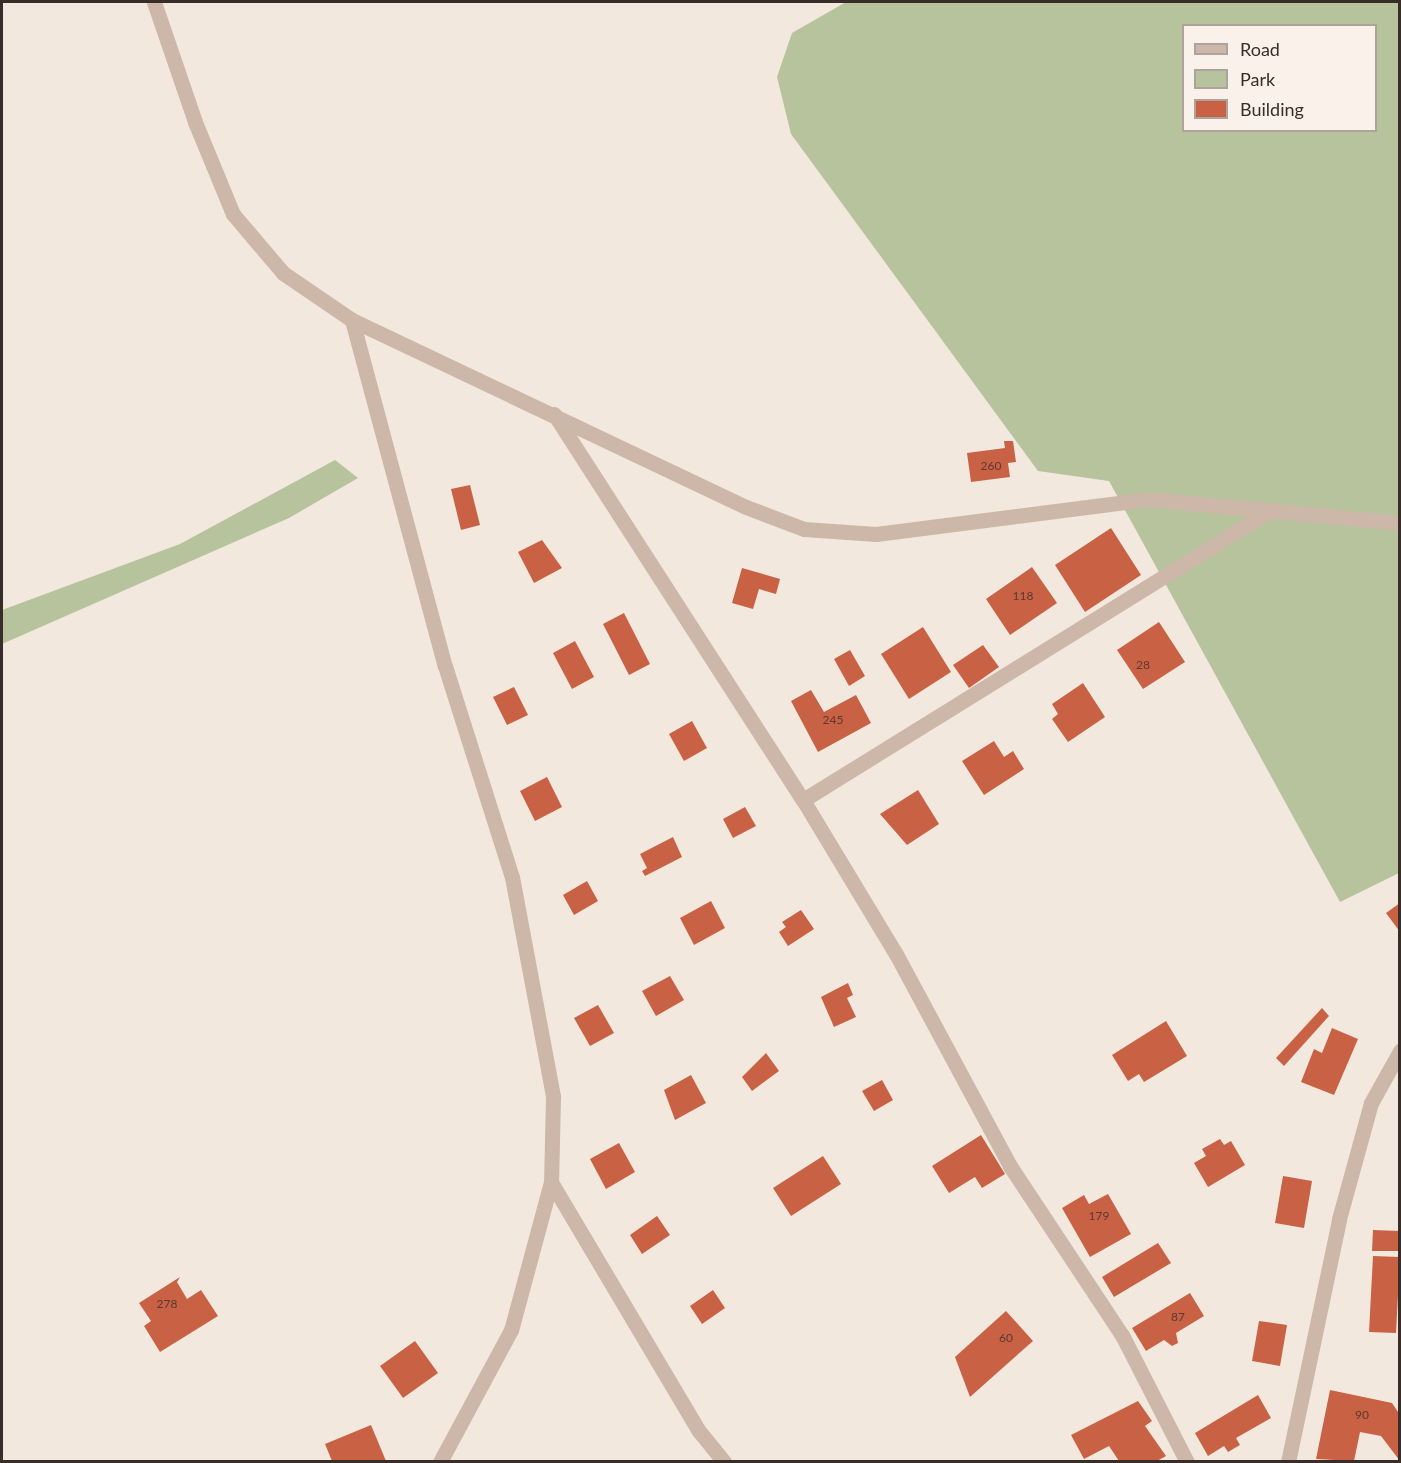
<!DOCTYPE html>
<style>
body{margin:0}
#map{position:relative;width:1401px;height:1463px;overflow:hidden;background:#f3e8dd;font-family:Lato,sans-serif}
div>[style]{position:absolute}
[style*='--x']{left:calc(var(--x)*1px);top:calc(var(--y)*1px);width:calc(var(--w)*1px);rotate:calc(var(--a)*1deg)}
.green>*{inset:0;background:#b7c39c}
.building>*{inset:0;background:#c96145}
.minor>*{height:15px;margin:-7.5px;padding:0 7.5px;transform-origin:7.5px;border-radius:7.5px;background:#ccb7a8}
.tertiary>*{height:15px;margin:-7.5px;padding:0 7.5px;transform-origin:7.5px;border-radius:7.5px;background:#ccb7a8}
span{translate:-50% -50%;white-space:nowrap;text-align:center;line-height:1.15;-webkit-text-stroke:4.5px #faf2ea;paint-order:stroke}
.number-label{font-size:12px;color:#5c3a30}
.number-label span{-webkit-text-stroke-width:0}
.frame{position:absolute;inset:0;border:3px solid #382d29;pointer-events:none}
.legend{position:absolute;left:1182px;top:24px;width:195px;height:108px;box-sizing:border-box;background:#faf2ea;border:2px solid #aca39d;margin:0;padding:8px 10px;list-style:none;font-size:18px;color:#382d29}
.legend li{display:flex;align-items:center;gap:12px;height:30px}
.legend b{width:30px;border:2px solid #aca39d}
</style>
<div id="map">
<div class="green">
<div style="clip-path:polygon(evenodd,846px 2px,1399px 2px,1399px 873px,1340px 902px,1109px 481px,1038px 471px,791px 134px,777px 77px,792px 33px,846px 2px,1184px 26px,1376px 26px,1376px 130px,1184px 130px,1184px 26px)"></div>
<div style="clip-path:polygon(335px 460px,358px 478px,289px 518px,2px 644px,2px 610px,180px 544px)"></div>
</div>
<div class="building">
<div style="clip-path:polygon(1004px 441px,1013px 441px,1016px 462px,1008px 463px,1010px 477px,971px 482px,967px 453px,1005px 448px)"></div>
<div style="clip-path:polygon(470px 485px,480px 525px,461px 530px,451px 489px)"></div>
<div style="clip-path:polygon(1111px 528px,1141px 575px,1085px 612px,1055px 565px)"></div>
<div style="clip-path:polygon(542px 540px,562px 568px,534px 583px,518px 552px)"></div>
<div style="clip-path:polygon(1032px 567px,1057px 603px,1010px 635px,986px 599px)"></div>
<div style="clip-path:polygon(742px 568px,780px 579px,776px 594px,759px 589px,753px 609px,732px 603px)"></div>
<div style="clip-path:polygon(624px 613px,650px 664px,629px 675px,603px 624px)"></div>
<div style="clip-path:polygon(1159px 622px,1185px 662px,1143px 689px,1117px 650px)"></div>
<div style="clip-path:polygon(923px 627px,951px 672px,909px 699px,881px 654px)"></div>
<div style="clip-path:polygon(575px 641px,594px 677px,572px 689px,553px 653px)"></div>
<div style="clip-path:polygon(983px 645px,999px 667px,969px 688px,953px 665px)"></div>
<div style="clip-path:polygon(850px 650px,865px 676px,849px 686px,834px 659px)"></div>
<div style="clip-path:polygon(1083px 683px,1105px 717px,1068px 742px,1052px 719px,1058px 714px,1052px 704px)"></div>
<div style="clip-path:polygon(514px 687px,528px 715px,507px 725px,493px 697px)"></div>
<div style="clip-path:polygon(811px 690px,824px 712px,856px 695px,871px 723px,818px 752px,791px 701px)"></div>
<div style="clip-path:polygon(692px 721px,707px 748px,684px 761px,669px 734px)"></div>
<div style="clip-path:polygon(994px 741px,1004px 757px,1013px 751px,1024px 769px,984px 795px,962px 761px)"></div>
<div style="clip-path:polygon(547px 777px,562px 807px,535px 821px,520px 791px)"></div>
<div style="clip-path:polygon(918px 790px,939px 824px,907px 845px,880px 814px)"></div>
<div style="clip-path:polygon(745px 807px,756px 826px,733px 838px,723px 819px)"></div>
<div style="clip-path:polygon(673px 837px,682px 857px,645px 876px,642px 871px,647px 868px,640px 854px)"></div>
<div style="clip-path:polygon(587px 881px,598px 901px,574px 915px,563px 895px)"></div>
<div style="clip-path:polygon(711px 901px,725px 928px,694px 945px,680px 918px)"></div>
<div style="clip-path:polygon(1400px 903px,1400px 932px,1386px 913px)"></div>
<div style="clip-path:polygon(801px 910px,814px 929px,788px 946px,779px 932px,786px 927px,782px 922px)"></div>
<div style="clip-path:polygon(670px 976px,684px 1000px,656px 1016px,642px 991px)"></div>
<div style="clip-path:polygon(848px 983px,853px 995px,847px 998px,856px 1017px,834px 1027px,821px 997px)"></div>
<div style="clip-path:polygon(598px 1005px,614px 1033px,590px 1046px,574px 1018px)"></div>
<div style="clip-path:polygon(1322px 1008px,1329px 1016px,1284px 1066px,1276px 1058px)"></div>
<div style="clip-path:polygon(1166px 1021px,1187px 1056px,1144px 1082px,1139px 1074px,1128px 1081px,1112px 1055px)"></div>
<div style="clip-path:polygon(1332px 1028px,1358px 1039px,1334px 1095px,1301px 1082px,1314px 1049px,1322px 1053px)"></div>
<div style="clip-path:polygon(766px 1053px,779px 1071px,752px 1091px,742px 1077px)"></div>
<div style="clip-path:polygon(691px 1075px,706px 1103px,675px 1120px,664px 1090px)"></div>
<div style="clip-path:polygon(882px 1080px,893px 1100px,874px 1111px,862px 1091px)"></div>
<div style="clip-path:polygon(981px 1135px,1005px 1174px,982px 1188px,975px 1177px,949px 1193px,932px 1166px)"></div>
<div style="clip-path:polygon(1220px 1139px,1224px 1145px,1231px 1141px,1245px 1165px,1208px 1187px,1194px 1163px,1206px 1156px,1202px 1149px)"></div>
<div style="clip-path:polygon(619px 1143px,635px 1172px,606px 1189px,590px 1159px)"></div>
<div style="clip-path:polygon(823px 1156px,841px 1184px,791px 1216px,773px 1188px)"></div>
<div style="clip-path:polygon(1283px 1176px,1312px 1181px,1304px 1228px,1275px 1223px)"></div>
<div style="clip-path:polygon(1108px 1194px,1131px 1234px,1090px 1257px,1062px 1208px,1084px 1195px,1089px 1204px)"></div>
<div style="clip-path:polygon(657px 1216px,670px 1235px,642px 1254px,630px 1235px)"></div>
<div style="clip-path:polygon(1373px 1230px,1400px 1231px,1400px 1251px,1372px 1251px)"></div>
<div style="clip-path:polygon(1158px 1243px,1171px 1263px,1114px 1297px,1102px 1277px)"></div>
<div style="clip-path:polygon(1373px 1256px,1400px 1257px,1396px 1333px,1369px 1332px)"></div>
<div style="clip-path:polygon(180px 1277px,177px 1282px,187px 1299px,201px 1290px,218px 1316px,160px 1352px,144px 1326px,151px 1321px,139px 1303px)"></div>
<div style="clip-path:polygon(713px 1290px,725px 1308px,702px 1324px,690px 1306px)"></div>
<div style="clip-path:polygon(1190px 1293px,1204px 1316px,1176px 1333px,1178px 1343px,1172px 1346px,1164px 1340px,1146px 1351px,1132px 1328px)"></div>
<div style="clip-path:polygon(1006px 1311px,1033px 1341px,970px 1397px,955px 1357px)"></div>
<div style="clip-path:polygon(1259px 1321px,1287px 1325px,1280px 1366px,1252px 1361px)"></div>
<div style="clip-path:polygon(415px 1341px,438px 1373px,403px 1398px,380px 1366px)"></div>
<div style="clip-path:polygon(1330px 1390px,1392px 1403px,1400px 1415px,1400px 1461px,1381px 1436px,1360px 1432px,1354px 1461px,1316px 1459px)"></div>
<div style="clip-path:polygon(1258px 1395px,1271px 1418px,1236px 1438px,1240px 1445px,1228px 1452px,1224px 1446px,1208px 1456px,1195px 1433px)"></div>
<div style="clip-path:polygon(1138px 1401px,1152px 1421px,1145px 1426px,1166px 1456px,1157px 1461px,1119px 1461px,1109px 1446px,1084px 1459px,1071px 1435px)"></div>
<div style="clip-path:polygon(371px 1425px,386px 1461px,332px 1461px,325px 1444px)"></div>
</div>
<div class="minor">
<div style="--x:352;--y:320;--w:358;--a:75"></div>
<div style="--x:445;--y:666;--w:221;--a:72.4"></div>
<div style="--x:512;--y:877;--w:224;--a:79.4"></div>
<div style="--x:553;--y:1097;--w:85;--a:91.3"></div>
<div style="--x:551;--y:1182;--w:153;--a:105.1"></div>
<div style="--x:511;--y:1330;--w:150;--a:118.3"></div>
<div style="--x:554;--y:414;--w:459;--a:57.2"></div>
<div style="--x:803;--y:800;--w:180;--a:58.9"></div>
<div style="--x:896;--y:954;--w:241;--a:61.7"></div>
<div style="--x:1010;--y:1166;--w:203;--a:56.5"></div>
<div style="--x:1122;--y:1335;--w:143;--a:62.9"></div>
<div style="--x:803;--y:800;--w:551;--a:-31.78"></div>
<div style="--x:551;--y:1182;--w:290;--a:59.3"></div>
<div style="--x:699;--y:1431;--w:40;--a:51"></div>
</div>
<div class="tertiary">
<div style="--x:154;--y:2;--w:127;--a:71.1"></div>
<div style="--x:195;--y:122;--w:100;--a:67.6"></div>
<div style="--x:233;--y:214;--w:77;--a:49.7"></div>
<div style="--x:283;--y:273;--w:83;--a:34.3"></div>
<div style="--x:352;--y:320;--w:436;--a:25.4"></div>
<div style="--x:746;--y:507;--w:62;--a:20.8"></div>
<div style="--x:804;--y:529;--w:72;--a:4"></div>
<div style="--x:876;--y:534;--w:274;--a:-7.3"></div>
<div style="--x:1148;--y:499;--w:253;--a:5.4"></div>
<div style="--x:1288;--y:1462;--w:248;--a:-78.1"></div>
<div style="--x:1339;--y:1219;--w:120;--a:-74.6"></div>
<div style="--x:1371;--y:1103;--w:60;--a:-60.9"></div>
</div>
<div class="number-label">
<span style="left:991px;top:466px">260</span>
<span style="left:1023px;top:596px">118</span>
<span style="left:1143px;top:665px">28</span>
<span style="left:833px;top:720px">245</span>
<span style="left:1099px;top:1216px">179</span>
<span style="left:167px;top:1304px">278</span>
<span style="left:1178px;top:1317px">87</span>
<span style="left:1006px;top:1338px">60</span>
<span style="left:1362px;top:1415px">90</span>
</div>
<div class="frame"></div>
<ul class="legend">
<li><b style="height:8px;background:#ccb7a8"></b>Road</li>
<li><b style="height:16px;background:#b7c39c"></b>Park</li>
<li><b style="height:16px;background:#c96145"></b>Building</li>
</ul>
</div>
